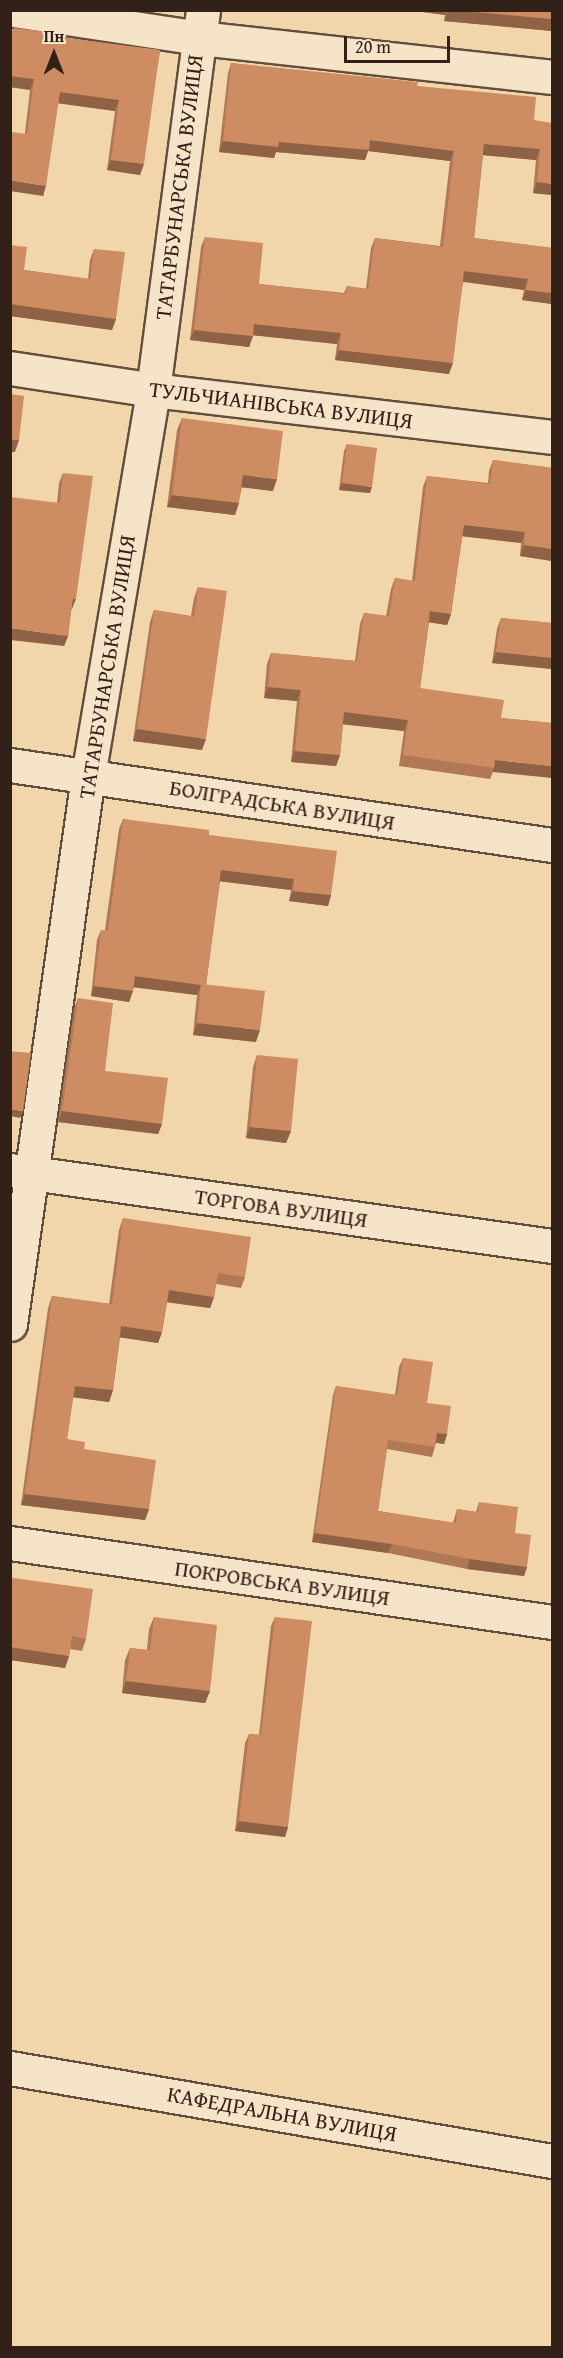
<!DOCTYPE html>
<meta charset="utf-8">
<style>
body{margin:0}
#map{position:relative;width:563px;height:2358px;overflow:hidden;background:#f1d5ab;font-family:"Gentium Book Plus",serif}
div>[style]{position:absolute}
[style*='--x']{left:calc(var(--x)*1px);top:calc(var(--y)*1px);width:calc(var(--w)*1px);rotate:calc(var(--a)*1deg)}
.roads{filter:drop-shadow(2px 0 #614e3e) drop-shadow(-2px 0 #614e3e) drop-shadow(0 2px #614e3e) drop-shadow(0 -2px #614e3e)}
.street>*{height:33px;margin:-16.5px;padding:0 16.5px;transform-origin:16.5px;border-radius:16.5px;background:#f6e4c8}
.secondary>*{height:33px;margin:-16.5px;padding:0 16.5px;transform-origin:16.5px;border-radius:16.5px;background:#f6e4c8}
.wall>*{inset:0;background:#b07854}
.shaded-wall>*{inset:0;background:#906245}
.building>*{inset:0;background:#cd8c62}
span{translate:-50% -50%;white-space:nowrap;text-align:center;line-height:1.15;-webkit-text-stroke:4.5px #f6e4c8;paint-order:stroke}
.street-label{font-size:22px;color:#312119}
.frame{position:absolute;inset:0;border:12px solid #312119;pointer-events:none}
.north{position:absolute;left:24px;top:24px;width:60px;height:60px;-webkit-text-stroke:4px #f6e4c8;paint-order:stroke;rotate:0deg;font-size:16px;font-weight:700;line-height:24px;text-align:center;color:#312119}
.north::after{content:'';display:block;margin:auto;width:21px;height:27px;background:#312119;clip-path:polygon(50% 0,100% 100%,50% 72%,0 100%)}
.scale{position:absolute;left:344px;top:36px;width:106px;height:27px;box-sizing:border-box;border:3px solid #312119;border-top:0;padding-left:8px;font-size:18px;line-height:21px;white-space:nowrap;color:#312119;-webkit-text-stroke:4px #f6e4c8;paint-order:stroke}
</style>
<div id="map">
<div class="roads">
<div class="street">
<div style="--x:14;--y:10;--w:187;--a:8.6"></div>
<div style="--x:199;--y:38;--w:355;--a:6.3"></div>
<div style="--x:10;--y:368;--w:145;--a:8.7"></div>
<div style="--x:153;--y:390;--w:402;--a:6.7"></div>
<div style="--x:10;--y:765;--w:548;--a:8.4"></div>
<div style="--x:10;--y:1324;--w:554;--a:-81.9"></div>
<div style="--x:88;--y:776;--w:391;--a:-80.4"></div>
<div style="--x:153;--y:390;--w:383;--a:-82.5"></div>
<div style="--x:10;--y:1543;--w:548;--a:8.29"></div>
<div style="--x:10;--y:2068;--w:550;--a:9.74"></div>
</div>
<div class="secondary">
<div style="--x:10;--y:1170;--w:547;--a:7.98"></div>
</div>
</div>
<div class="wall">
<div style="clip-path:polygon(408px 10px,552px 10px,552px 31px,444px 21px,445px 15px)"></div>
<div style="clip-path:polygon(14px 28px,66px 38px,160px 50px,140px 175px,107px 170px,115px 111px,58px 103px,43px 196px,25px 133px,30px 90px,10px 87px,10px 32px,12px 32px)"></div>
<div style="clip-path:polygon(231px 63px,417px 86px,534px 120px,552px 195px,533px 193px,536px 160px,483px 155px,474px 238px,552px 248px,552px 304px,522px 300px,524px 290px,463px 282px,449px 374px,335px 360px,337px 344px,253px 335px,249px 347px,190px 340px,201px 247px,205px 237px,259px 284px,344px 293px,347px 286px,366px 289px,371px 248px,375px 238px,440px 246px,450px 161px,368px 151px,365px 160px,276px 152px,274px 158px,219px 152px,228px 73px)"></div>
<div style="clip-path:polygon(10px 245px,24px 270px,88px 279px,90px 260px,94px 249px,116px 319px,112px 330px,10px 316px)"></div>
<div style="clip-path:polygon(182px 418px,273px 491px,242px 487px,235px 515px,167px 507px,177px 430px)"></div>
<div style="clip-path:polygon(347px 444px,370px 493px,339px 490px,344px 451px)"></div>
<div style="clip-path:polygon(493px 460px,552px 468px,552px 561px,520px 556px,521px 543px,462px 536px,451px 614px,447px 625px,429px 622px,420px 688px,501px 718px,552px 723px,493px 772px,490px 779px,399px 766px,404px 731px,343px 724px,340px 755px,336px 766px,291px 762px,297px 701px,264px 698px,267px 664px,271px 653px,355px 661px,360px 624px,364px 613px,386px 616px,391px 589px,395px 578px,412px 581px,423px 487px,427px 476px,488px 483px,489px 471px)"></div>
<div style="clip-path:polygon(63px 473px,72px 609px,71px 609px,68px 636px,64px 646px,57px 503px,59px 483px)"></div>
<div style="clip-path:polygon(198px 587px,202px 750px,133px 741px,150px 622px,154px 610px,191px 616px,194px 598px)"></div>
<div style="clip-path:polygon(501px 618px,552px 623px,552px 669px,492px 663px,497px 629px)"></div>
<div style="clip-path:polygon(123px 819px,209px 835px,331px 895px,328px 906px,289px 901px,291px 890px,220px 881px,206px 985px,256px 1042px,193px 1035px,197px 995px,134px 987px,129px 1002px,91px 996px,97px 940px,101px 930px,105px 930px,119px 829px)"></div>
<div style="clip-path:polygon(78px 998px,105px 1071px,162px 1124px,158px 1134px,58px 1122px,74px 1009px)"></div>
<div style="clip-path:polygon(257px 1055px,291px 1131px,286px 1143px,246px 1138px,253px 1067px)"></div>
<div style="clip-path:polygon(123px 1218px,245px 1277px,241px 1288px,216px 1284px,214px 1297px,210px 1308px,167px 1302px,162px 1332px,158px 1343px,120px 1337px,113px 1390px,109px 1402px,73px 1397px,67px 1439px,84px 1449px,149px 1509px,145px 1520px,21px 1505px,48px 1308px,52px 1296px,109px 1304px,119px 1230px)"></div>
<div style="clip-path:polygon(403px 1358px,427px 1403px,447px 1434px,444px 1444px,436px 1443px,432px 1457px,387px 1449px,378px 1511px,453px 1523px,457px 1509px,476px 1512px,479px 1502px,515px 1533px,527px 1567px,524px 1576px,467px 1569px,388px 1553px,312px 1542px,333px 1395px,336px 1386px,395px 1395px,399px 1367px)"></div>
<div style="clip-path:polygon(13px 1578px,86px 1639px,82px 1651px,70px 1649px,69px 1656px,65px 1668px,10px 1660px,10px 1584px)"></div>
<div style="clip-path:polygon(154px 1617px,210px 1691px,205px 1703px,122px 1693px,125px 1660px,130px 1648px,147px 1650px,149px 1629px)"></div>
<div style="clip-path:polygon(275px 1617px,288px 1827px,285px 1837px,235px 1831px,245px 1743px,249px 1734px,259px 1735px,271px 1626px)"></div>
</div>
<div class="shaded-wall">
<div style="clip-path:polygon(408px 10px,446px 10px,445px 15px)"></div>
<div style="clip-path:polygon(448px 10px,552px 19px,552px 31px,444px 21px)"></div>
<div style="clip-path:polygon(10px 76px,34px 79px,30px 90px,10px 87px)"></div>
<div style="clip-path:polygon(60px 92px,119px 100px,115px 111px,56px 103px)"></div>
<div style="clip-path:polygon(370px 140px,454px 151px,450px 161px,368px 151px,365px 160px,276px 152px,274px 158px,219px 152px,223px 141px)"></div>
<div style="clip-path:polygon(484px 144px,540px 149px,536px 160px,481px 155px)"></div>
<div style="clip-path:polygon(111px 160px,144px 164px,140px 175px,107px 170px)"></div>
<div style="clip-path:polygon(10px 180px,46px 186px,43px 196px,10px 191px)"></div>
<div style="clip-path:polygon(537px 182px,552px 184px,552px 195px,533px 193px)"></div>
<div style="clip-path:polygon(464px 271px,528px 279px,524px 290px,460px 281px)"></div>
<div style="clip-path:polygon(526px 290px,552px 293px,552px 304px,522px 300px)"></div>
<div style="clip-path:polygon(10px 304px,116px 319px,112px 330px,10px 316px)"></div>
<div style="clip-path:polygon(254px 324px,341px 333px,337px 344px,250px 335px)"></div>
<div style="clip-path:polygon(194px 330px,253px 336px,249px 347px,190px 340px)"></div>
<div style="clip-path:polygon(339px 350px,453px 363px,449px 374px,335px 360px)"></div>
<div style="clip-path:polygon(10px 439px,19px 440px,15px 452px,10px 452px)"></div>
<div style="clip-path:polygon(243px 475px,277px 479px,273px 491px,239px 487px)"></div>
<div style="clip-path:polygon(342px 483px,372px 487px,370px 493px,339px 490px)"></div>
<div style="clip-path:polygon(172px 495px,239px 503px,235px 515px,167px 507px)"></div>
<div style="clip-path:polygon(464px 525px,525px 532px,521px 543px,460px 536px)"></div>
<div style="clip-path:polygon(524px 545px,552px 549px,552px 561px,520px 556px)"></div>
<div style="clip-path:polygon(73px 598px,76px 599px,72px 609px,69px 609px)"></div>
<div style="clip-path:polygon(430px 611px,451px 614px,447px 625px,426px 622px)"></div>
<div style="clip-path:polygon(10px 628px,68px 636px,64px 646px,10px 640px)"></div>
<div style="clip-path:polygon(496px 652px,552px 658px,552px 669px,492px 663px)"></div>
<div style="clip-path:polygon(268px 687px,301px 690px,297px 701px,264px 698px)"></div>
<div style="clip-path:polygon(344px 712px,408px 720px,404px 731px,340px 724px)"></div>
<div style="clip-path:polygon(137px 729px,206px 739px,202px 750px,133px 741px)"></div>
<div style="clip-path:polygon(295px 751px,340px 755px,336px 766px,291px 762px)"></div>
<div style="clip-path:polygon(495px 760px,552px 766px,552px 778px,493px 772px)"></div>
<div style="clip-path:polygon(221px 870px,294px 879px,291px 890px,217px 881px)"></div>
<div style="clip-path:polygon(293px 891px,331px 895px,328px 906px,289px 901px)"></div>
<div style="clip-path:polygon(135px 976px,201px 985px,197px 995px,131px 987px)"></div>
<div style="clip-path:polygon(94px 986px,133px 991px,129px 1002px,91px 996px)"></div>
<div style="clip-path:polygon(197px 1023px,260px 1030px,256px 1042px,193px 1035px)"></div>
<div style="clip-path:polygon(10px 1109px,23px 1111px,20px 1118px,10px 1116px)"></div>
<div style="clip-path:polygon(62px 1111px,162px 1124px,158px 1134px,58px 1122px)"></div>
<div style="clip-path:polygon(250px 1127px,291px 1131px,286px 1143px,246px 1138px)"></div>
<div style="clip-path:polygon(169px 1290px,214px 1297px,210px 1308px,165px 1302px)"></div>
<div style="clip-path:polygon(121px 1326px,162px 1332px,158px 1343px,117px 1337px)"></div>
<div style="clip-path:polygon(75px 1386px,113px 1390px,109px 1402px,71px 1397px)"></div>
<div style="clip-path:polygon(437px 1433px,447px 1434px,444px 1444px,434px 1442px)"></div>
<div style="clip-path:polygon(25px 1494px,149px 1509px,145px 1520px,21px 1505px)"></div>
<div style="clip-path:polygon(315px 1533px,392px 1544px,388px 1553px,312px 1542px)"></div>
<div style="clip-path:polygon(470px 1559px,527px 1567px,524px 1576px,467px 1569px)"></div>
<div style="clip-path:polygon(10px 1647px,69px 1656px,65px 1668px,10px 1660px)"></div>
<div style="clip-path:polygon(126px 1681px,210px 1691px,205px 1703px,122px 1693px)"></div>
<div style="clip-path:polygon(239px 1821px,288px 1827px,285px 1837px,235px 1831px)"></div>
</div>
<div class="building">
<div style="clip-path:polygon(457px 10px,552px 10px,552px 19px)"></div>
<div style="clip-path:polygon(14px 28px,67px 34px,66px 38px,160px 50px,144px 164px,111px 160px,119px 100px,60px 92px,46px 186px,10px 180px,11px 132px,27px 134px,34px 79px,10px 76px,10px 32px,13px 32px)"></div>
<div style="clip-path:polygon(231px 63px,418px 82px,417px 86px,536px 97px,534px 120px,552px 123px,552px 184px,537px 182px,540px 149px,484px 144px,474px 238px,552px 248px,552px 293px,526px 290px,528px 279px,464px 271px,453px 363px,339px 350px,341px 333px,254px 324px,253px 336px,194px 330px,205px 237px,263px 243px,259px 284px,346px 294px,347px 286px,368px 289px,375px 238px,443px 247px,454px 151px,370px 140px,369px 150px,279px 142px,278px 147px,223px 141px)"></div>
<div style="clip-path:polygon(10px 245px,27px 247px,24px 270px,90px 279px,94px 249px,125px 252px,116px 319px,10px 304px)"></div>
<div style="clip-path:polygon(10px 394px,24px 396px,19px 440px,10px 439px)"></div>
<div style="clip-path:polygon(182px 418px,283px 431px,277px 479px,243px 475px,239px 503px,172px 495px)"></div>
<div style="clip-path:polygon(347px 444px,377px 448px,372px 487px,342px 483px)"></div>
<div style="clip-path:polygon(493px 460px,552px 468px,552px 549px,524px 545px,525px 532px,464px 525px,451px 614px,430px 611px,420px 688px,504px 700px,501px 718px,552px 723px,552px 766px,495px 760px,494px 768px,403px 755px,408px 720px,344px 712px,340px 755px,295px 751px,301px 690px,268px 687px,271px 653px,357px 661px,364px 613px,389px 616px,395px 578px,415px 581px,427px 476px,490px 484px)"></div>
<div style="clip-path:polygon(63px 473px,93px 476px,76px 599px,73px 598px,68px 636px,10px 628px,10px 497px,60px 503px)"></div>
<div style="clip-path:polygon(198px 587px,227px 591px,206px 739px,137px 729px,154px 610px,194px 617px)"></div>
<div style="clip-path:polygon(501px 618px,552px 623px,552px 658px,496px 652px)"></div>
<div style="clip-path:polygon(123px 819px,209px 830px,209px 835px,337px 851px,331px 895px,293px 891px,294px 879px,221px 870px,206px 985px,201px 985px,135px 976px,133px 991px,94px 986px,101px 930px,108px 930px)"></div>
<div style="clip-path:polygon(201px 984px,265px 991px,260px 1030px,197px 1023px)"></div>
<div style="clip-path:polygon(78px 998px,113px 1003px,105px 1071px,168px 1078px,162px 1124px,62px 1111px)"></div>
<div style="clip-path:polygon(10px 1051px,31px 1053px,23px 1111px,10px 1109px)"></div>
<div style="clip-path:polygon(257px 1055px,298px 1059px,291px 1131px,250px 1127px)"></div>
<div style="clip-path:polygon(123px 1218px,251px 1237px,245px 1277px,218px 1273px,214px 1297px,169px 1290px,162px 1332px,121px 1326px,113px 1390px,75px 1386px,67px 1439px,85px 1442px,84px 1449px,156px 1460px,149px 1509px,25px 1494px,52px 1296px,112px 1304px)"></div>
<div style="clip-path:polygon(403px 1358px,433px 1362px,427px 1403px,451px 1406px,447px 1434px,437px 1433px,435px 1447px,388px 1440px,378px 1511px,456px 1523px,457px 1509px,478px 1512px,479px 1502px,518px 1507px,515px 1533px,531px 1535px,527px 1567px,470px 1559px,392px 1544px,315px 1533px,336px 1386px,397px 1395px)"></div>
<div style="clip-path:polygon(13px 1578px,93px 1589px,86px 1639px,72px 1636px,69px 1656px,10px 1647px,10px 1595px)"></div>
<div style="clip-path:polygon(154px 1617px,217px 1625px,210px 1691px,126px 1681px,130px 1648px,150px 1650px)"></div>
<div style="clip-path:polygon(275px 1617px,312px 1621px,288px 1827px,239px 1821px,249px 1734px,261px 1735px)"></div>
</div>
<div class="street-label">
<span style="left:179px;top:187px;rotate:-83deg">ТАТАРБУНАРСЬКА ВУЛИЦЯ</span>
<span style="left:281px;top:405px;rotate:7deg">ТУЛЬЧИАНІВСЬКА ВУЛИЦЯ</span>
<span style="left:107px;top:667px;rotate:-81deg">ТАТАРБУНАРСЬКА ВУЛИЦЯ</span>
<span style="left:282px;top:805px;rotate:9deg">БОЛГРАДСЬКА ВУЛИЦЯ</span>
<span style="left:281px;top:1208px;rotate:8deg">ТОРГОВА ВУЛИЦЯ</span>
<span style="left:282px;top:1583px;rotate:8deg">ПОКРОВСЬКА ВУЛИЦЯ</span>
<span style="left:282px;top:2114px;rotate:10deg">КАФЕДРАЛЬНА ВУЛИЦЯ</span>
</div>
<div class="frame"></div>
<div class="north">Пн</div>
<div class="scale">20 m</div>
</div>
